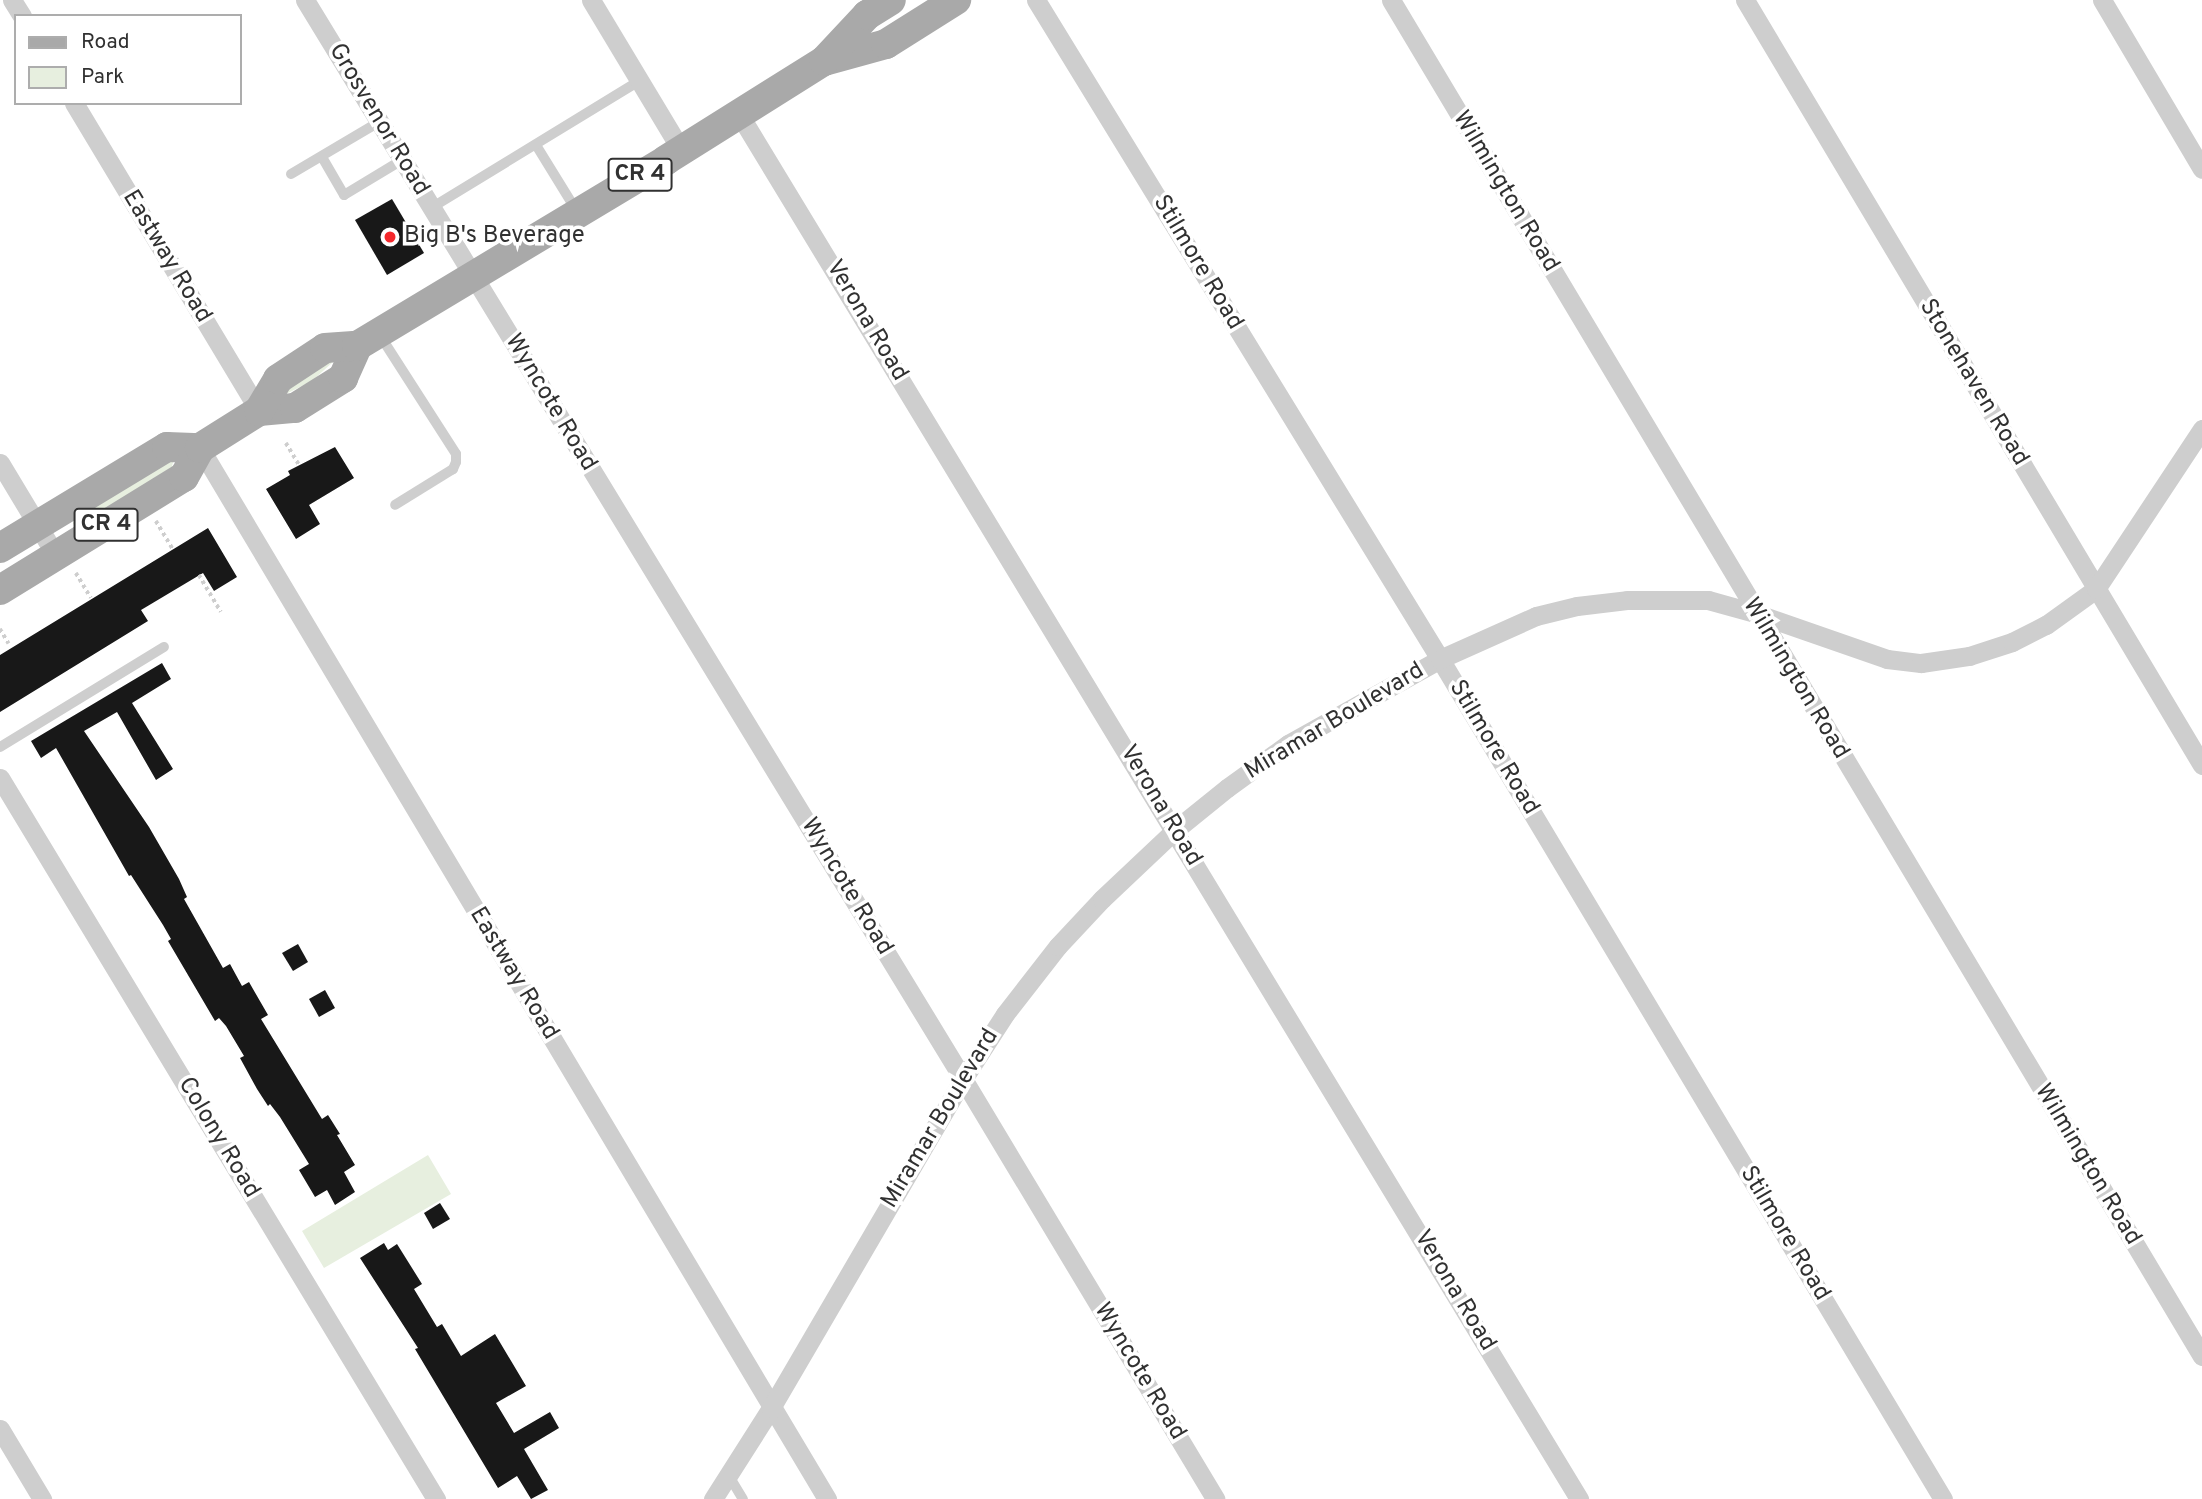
<!DOCTYPE html>
<style>
body{margin:0}
#map{position:relative;width:2202px;height:1499px;overflow:hidden;background:#fff;font-family:Overpass,sans-serif}
div>[style]{position:absolute}
[style*='--x']{left:calc(var(--x)*1px);top:calc(var(--y)*1px);width:calc(var(--w)*1px);rotate:calc(var(--a)*1deg)}
.green>*{inset:0;background:#e7efdf}
.building>*{inset:0;background:#181818}
.path>*{height:3.5px;margin-top:-1.75px;transform-origin:0;background:repeating-linear-gradient(90deg,#cecece 0 3.5px,transparent 0 7px)}
.lane>*{height:10px;margin:-5px;padding:0 5px;transform-origin:5px;border-radius:5px;background:#cecece}
.street>*{height:19px;margin:-9.5px;padding:0 9.5px;transform-origin:9.5px;border-radius:9.5px;background:#cecece}
.primary>*{height:30px;margin:-15px;padding:0 15px;transform-origin:15px;border-radius:15px;background:#a9a9a9}
.dots>*{width:19px;height:19px;translate:-50% -50%;box-sizing:border-box;border:4px solid #fff;border-radius:50%}
span{translate:-50% -50%;white-space:nowrap;text-align:center;line-height:1.15;-webkit-text-stroke:7px #fff;paint-order:stroke}
.shield-label span{padding:2px 5px;background:#fff;border:2px solid;border-radius:5px;-webkit-text-stroke-width:0}
.shield-label{font-size:23px;color:#313131;font-weight:700}
.street-label{font-size:24px;color:#313131}
.poi-label{font-size:24px;color:#313131}
.left{translate:0 -50%;text-align:left}
.legend{position:absolute;left:14px;top:14px;width:228px;height:91px;box-sizing:border-box;background:#fff;border:2px solid #adadad;margin:0;padding:9px 12px;list-style:none;font-size:21px;color:#313131}
.legend li{display:flex;align-items:center;gap:14px;height:35px}
.legend b{width:35px;border:2px solid #adadad}
</style>
<div id="map">
<div class="green">
<div style="clip-path:polygon(333px 358px,334px 361px,312px 381px,286px 394px,286px 387px)"></div>
<div style="clip-path:polygon(168px 460px,173px 462px,172px 467px,78px 526px,73px 524px,74px 519px)"></div>
<div style="clip-path:polygon(428px 1155px,451px 1194px,324px 1268px,302px 1231px)"></div>
</div>
<div class="building">
<div style="clip-path:polygon(392px 199px,424px 253px,387px 275px,355px 220px)"></div>
<div style="clip-path:polygon(335px 447px,354px 478px,309px 505px,320px 524px,296px 539px,266px 489px,290px 475px,288px 471px)"></div>
<div style="clip-path:polygon(208px 528px,237px 577px,214px 591px,203px 573px,141px 610px,148px 621px,0 712px,0 655px)"></div>
<div style="clip-path:polygon(162px 663px,171px 679px,132px 703px,173px 769px,156px 780px,117px 712px,84px 731px,149px 827px,179px 879px,187px 897px,184px 899px,223px 968px,230px 964px,242px 986px,249px 982px,268px 1015px,261px 1019px,322px 1119px,328px 1115px,340px 1134px,337px 1135px,355px 1165px,344px 1172px,355px 1192px,335px 1205px,327px 1190px,315px 1197px,299px 1170px,309px 1164px,280px 1117px,270px 1104px,268px 1106px,257px 1089px,240px 1058px,244px 1056px,226px 1026px,219px 1018px,215px 1021px,168px 941px,171px 939px,163px 925px,131px 875px,129px 876px,56px 748px,41px 758px,31px 741px)"></div>
<div style="clip-path:polygon(298px 944px,308px 962px,293px 971px,282px 953px)"></div>
<div style="clip-path:polygon(325px 990px,335px 1008px,319px 1017px,309px 999px)"></div>
<div style="clip-path:polygon(440px 1203px,450px 1219px,433px 1229px,424px 1213px)"></div>
<div style="clip-path:polygon(384px 1243px,388px 1250px,397px 1244px,422px 1284px,414px 1289px,437px 1327px,442px 1324px,461px 1356px,495px 1334px,526px 1386px,496px 1403px,514px 1433px,550px 1412px,559px 1428px,524px 1449px,548px 1490px,531px 1499px,517px 1476px,498px 1488px,415px 1349px,418px 1348px,360px 1258px)"></div>
</div>
<div class="path">
<div style="--x:286;--y:443;--w:26;--a:59"></div>
<div style="--x:156;--y:521;--w:33;--a:59"></div>
<div style="--x:76;--y:573;--w:29;--a:59"></div>
<div style="--x:199;--y:575;--w:43;--a:59.3"></div>
<div style="--x:0;--y:629;--w:17;--a:59"></div>
</div>
<div class="lane">
<div style="--x:536;--y:145;--w:76;--a:58.4"></div>
<div style="--x:322;--y:157;--w:44;--a:59.9"></div>
<div style="--x:344;--y:195;--w:68;--a:-31.1"></div>
<div style="--x:291;--y:174;--w:102;--a:-30.6"></div>
<div style="--x:431;--y:208;--w:244;--a:-31.4"></div>
<div style="--x:381;--y:337;--w:139;--a:57.3"></div>
<div style="--x:456;--y:454;--w:8;--a:90"></div>
<div style="--x:456;--y:462;--w:8;--a:113"></div>
<div style="--x:453;--y:469;--w:68;--a:148.2"></div>
<div style="--x:0;--y:747;--w:192;--a:-31.4"></div>
<div style="--x:729;--y:1476;--w:27;--a:59"></div>
</div>
<div class="street">
<div style="--x:12;--y:0;--w:19;--a:58"></div>
<div style="--x:305;--y:0;--w:1264;--a:58.62"></div>
<div style="--x:963;--y:1079;--w:490;--a:59"></div>
<div style="--x:591;--y:0;--w:175;--a:59"></div>
<div style="--x:1036;--y:0;--w:773;--a:58.49"></div>
<div style="--x:1440;--y:659;--w:979;--a:59.09"></div>
<div style="--x:1391;--y:0;--w:1580;--a:59.12"></div>
<div style="--x:1745;--y:0;--w:891;--a:59.15"></div>
<div style="--x:2102;--y:0;--w:196;--a:59.4"></div>
<div style="--x:74;--y:103;--w:359;--a:59"></div>
<div style="--x:739;--y:114;--w:1620;--a:58.76"></div>
<div style="--x:200;--y:448;--w:1224;--a:59.18"></div>
<div style="--x:0;--y:463;--w:109;--a:58.9"></div>
<div style="--x:0;--y:778;--w:843;--a:58.84"></div>
<div style="--x:0;--y:1429;--w:82;--a:59"></div>
<div style="--x:713;--y:1499;--w:108;--a:-57.5"></div>
<div style="--x:771;--y:1408;--w:381;--a:-59.7"></div>
<div style="--x:963;--y:1079;--w:77;--a:-57.1"></div>
<div style="--x:1005;--y:1014;--w:86;--a:-52.1"></div>
<div style="--x:1058;--y:946;--w:64;--a:-46.9"></div>
<div style="--x:1102;--y:899;--w:100;--a:-43.4"></div>
<div style="--x:1175;--y:830;--w:67;--a:-38.9"></div>
<div style="--x:1227;--y:788;--w:75;--a:-35.8"></div>
<div style="--x:1288;--y:744;--w:174;--a:-29.2"></div>
<div style="--x:1440;--y:659;--w:105;--a:-24.1"></div>
<div style="--x:1536;--y:616;--w:42;--a:-13.7"></div>
<div style="--x:1577;--y:606;--w:50;--a:-6.8"></div>
<div style="--x:1627;--y:600;--w:81;--a:0"></div>
<div style="--x:1708;--y:600;--w:49;--a:15.5"></div>
<div style="--x:1755;--y:613;--w:140;--a:19.2"></div>
<div style="--x:1887;--y:659;--w:34;--a:7"></div>
<div style="--x:1921;--y:663;--w:49;--a:-8.3"></div>
<div style="--x:1969;--y:656;--w:45;--a:-18"></div>
<div style="--x:2012;--y:642;--w:38;--a:-27"></div>
<div style="--x:2046;--y:625;--w:62;--a:-35.8"></div>
<div style="--x:2096;--y:589;--w:192;--a:-56.5"></div>
</div>
<div class="primary">
<div style="--x:824;--y:61;--w:64;--a:-15.3"></div>
<div style="--x:886;--y:44;--w:83;--a:-32.2"></div>
<div style="--x:259;--y:411;--w:36;--a:-5"></div>
<div style="--x:295;--y:408;--w:57;--a:-32"></div>
<div style="--x:343;--y:378;--w:35;--a:-66"></div>
<div style="--x:0;--y:548;--w:195;--a:-31.2"></div>
<div style="--x:167;--y:447;--w:33;--a:2"></div>
<div style="--x:0;--y:590;--w:216;--a:-31.6"></div>
<div style="--x:184;--y:477;--w:33;--a:-61"></div>
<div style="--x:200;--y:448;--w:70;--a:-32.1"></div>
<div style="--x:259;--y:411;--w:37;--a:-59"></div>
<div style="--x:278;--y:379;--w:56;--a:-33.4"></div>
<div style="--x:325;--y:348;--w:32;--a:-4"></div>
<div style="--x:357;--y:346;--w:361;--a:-31"></div>
<div style="--x:666;--y:160;--w:186;--a:-32.1"></div>
<div style="--x:824;--y:61;--w:63;--a:-46.9"></div>
<div style="--x:867;--y:15;--w:28;--a:-32"></div>
</div>
<div class="dots">
<div style="left:390px;top:237px;background:#f4282c"></div>
</div>
<div class="shield-label">
<span style="left:640px;top:175px">CR 4</span>
<span style="left:106px;top:525px">CR 4</span>
</div>
<div class="street-label">
<span style="left:378px;top:120px;rotate:59deg">Grosvenor Road</span>
<span style="left:1505px;top:192px;rotate:59deg">Wilmington Road</span>
<span style="left:166px;top:257px;rotate:59deg">Eastway Road</span>
<span style="left:1197px;top:263px;rotate:59deg">Stilmore Road</span>
<span style="left:866px;top:321px;rotate:59deg">Verona Road</span>
<span style="left:1973px;top:383px;rotate:59deg">Stonehaven Road</span>
<span style="left:550px;top:403px;rotate:59deg">Wyncote Road</span>
<span style="left:1795px;top:679px;rotate:59deg">Wilmington Road</span>
<span style="left:1335px;top:722px;rotate:-31deg">Miramar Boulevard</span>
<span style="left:1493px;top:748px;rotate:59deg">Stilmore Road</span>
<span style="left:1160px;top:806px;rotate:59deg">Verona Road</span>
<span style="left:846px;top:887px;rotate:59deg">Wyncote Road</span>
<span style="left:513px;top:974px;rotate:59deg">Eastway Road</span>
<span style="left:941px;top:1119px;rotate:-59deg">Miramar Boulevard</span>
<span style="left:218px;top:1138px;rotate:59deg">Colony Road</span>
<span style="left:2087px;top:1165px;rotate:59deg">Wilmington Road</span>
<span style="left:1784px;top:1234px;rotate:59deg">Stilmore Road</span>
<span style="left:1454px;top:1291px;rotate:59deg">Verona Road</span>
<span style="left:1139px;top:1372px;rotate:59deg">Wyncote Road</span>
</div>
<div class="poi-label">
<span class="left" style="left:404px;top:237px">Big B's Beverage</span>
</div>
<ul class="legend">
<li><b style="height:9px;background:#a9a9a9"></b>Road</li>
<li><b style="height:19px;background:#e7efdf"></b>Park</li>
</ul>
</div>
